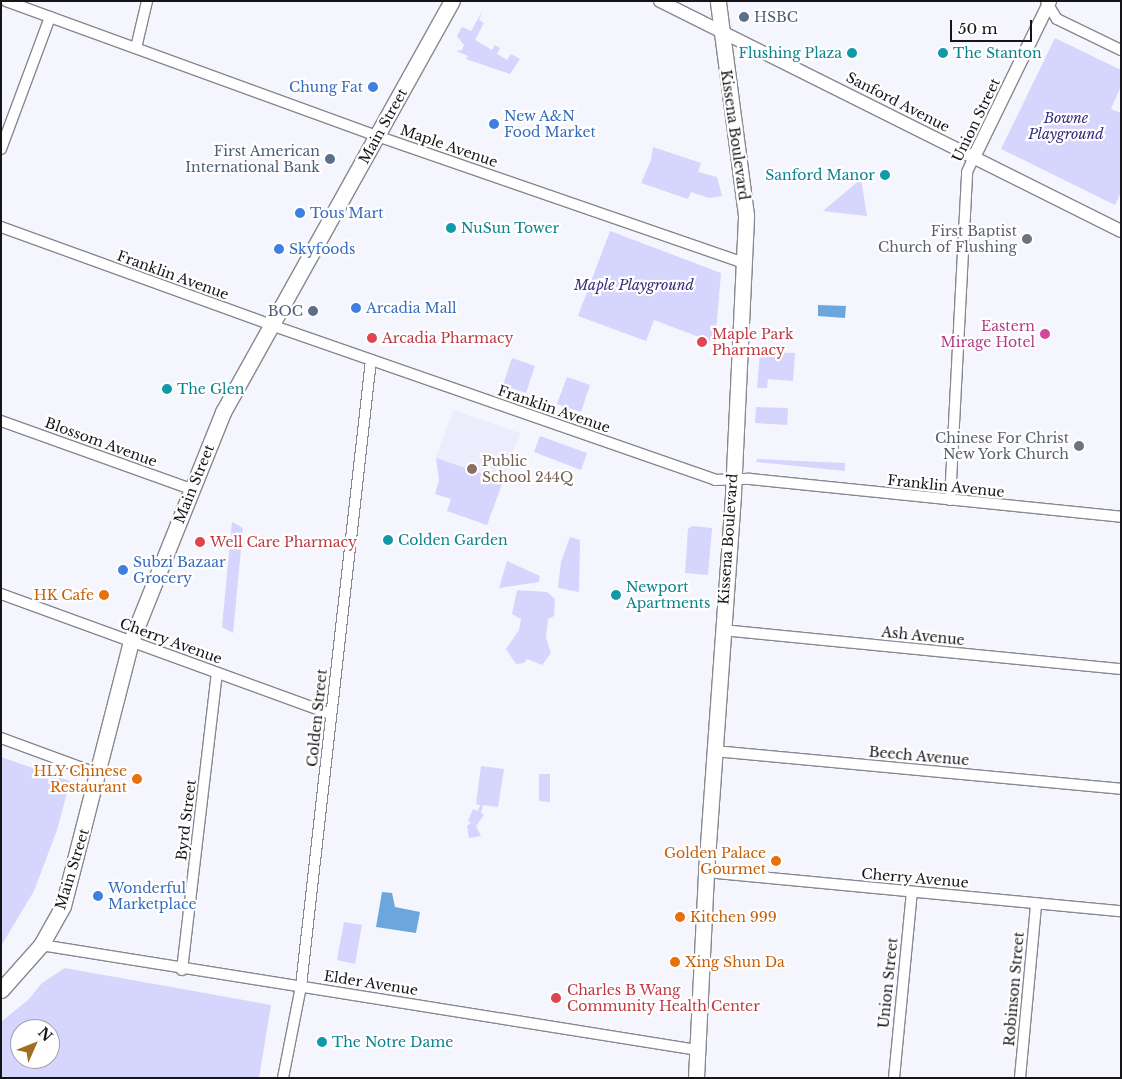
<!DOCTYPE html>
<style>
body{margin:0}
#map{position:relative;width:1122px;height:1079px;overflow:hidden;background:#f5f5fe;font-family:"Libre Baskerville",serif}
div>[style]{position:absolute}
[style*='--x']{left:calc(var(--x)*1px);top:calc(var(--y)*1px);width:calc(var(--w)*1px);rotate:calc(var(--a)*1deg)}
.built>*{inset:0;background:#ececfd}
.green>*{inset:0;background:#d5d5fd}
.water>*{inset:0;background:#6ba6dc}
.roads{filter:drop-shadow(1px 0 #878890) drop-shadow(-1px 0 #878890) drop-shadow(0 1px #878890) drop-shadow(0 -1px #878890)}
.minor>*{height:10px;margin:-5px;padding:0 5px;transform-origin:5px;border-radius:5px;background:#fff}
.tertiary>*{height:12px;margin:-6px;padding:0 6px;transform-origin:6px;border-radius:6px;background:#fff}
.secondary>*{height:15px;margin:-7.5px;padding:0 7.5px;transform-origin:7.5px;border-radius:7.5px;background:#fff}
.dots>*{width:14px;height:14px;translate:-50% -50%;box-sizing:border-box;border:2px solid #fff;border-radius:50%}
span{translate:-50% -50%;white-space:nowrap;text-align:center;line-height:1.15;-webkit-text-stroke:4.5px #fff;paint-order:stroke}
.service-label{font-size:14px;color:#4e5e75}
.left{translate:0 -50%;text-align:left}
.right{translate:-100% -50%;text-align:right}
.culture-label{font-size:14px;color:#0d838f}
.shop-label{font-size:14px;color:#366cbe}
.street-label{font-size:14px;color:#151518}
.park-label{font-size:14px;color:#372b7b;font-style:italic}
.worship-label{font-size:14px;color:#5b616d}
.hotel-label{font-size:14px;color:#b23c85}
.health-label{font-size:14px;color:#be3a42}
.education-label{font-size:14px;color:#785e54}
.food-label{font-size:14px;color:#c56008}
.frame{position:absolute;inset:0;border:2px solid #151518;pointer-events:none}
.north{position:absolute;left:10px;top:1019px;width:50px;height:50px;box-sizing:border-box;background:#fff;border:1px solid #a1a1a3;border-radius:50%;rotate:46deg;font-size:14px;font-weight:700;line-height:20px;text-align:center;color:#151518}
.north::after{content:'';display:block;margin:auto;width:18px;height:22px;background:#a26e25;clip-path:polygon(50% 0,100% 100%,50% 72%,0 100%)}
.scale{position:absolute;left:950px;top:20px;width:82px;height:22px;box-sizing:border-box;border:2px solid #151518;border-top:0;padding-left:6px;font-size:15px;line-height:18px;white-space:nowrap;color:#151518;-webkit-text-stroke:4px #fff;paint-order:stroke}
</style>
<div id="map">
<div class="built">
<div style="clip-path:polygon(453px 410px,520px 433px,487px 525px,447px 511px,451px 499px,435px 494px,439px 480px,436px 458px)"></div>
</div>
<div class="green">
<div style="clip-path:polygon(483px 10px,479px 20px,484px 23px,475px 40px,492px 50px,495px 45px,500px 48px,497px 54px,507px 60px,511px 54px,520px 59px,510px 74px,466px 59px,468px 56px,456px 51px,462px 50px,464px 45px,457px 36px,462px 27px,471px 31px)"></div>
<div style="clip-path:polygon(1055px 38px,1121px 70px,1121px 86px,1111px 109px,1121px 113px,1121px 192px,1115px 205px,1001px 149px)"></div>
<div style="clip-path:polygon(653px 147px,701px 163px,698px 172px,717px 177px,722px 196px,709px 198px,691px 192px,688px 199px,641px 183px,651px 160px)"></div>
<div style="clip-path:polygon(861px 179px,867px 216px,823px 211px)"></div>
<div style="clip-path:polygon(610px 231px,721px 273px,715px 343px,654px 320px,646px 341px,578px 316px)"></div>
<div style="clip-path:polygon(760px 352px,795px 353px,793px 381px,768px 379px,767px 388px,757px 388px)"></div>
<div style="clip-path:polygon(512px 358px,535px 366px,526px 393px,503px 385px)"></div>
<div style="clip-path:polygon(567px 377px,590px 385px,581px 412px,557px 404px)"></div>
<div style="clip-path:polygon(756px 407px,788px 408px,787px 425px,755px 423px)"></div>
<div style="clip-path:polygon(540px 436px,587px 453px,581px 470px,534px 452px)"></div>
<div style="clip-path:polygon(436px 458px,503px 481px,487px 525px,447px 511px,451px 499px,435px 494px,439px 480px)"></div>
<div style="clip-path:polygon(757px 459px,845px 463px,845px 471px,756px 462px)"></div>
<div style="clip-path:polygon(232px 522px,243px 528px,233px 633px,222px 627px)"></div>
<div style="clip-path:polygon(692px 526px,712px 528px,708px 575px,685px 573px,688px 529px)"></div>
<div style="clip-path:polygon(570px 537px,580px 540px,579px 592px,558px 588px,561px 562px)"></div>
<div style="clip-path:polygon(507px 561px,540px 576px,539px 582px,499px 588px)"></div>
<div style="clip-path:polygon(517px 590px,547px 592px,555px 599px,554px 616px,548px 619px,546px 638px,551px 653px,542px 665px,527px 659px,524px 663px,516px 664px,506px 649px,519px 630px,521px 619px,512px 614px)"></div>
<div style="clip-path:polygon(1px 757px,70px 781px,57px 830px,34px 891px,1px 946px)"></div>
<div style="clip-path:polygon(481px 766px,504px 769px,498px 807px,483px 805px,481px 813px,484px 815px,476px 826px,481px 836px,469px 838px,467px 826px,471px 823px,468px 821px,473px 809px,478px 811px,480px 805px,476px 804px)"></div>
<div style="clip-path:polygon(539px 774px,550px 774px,550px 802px,539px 801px)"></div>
<div style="clip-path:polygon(344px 922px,362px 925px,355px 964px,337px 960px)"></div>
<div style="clip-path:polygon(evenodd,65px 968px,271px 1005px,259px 1078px,1px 1078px,1px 1022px,29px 999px,42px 983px,65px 968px,20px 1029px,50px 1029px,50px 1059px,20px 1059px,20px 1029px)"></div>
</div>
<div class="water">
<div style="clip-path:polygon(818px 305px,846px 306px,845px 318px,818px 316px)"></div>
<div style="clip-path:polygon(382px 892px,392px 893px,395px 907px,420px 912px,416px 933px,376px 927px)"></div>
</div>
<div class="roads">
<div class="minor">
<div style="--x:6;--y:1;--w:395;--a:20"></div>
<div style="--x:377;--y:136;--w:388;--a:19.1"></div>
<div style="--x:1046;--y:1;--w:21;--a:59"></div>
<div style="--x:1057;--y:19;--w:71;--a:25.8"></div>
<div style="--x:136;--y:48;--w:48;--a:-76.8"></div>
<div style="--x:1;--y:149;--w:141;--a:-69.6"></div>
<div style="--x:1;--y:227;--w:287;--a:19.9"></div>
<div style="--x:271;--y:325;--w:470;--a:19.2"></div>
<div style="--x:715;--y:480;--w:35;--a:-2"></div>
<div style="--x:750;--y:479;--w:373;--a:5.8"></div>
<div style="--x:1;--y:421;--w:202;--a:19.7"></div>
<div style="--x:950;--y:500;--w:328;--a:-87"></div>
<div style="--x:967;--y:172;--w:17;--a:-65"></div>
<div style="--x:1;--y:594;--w:351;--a:20"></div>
<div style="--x:722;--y:630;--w:401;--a:5.6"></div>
<div style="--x:1;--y:738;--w:104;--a:20.2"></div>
<div style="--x:714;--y:751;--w:409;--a:5.3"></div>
<div style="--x:706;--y:872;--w:417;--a:5.4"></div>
<div style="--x:41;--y:945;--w:664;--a:9.09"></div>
<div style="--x:182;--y:970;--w:299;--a:-83.3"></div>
<div style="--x:283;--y:1078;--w:94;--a:-78.9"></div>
<div style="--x:301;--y:986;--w:630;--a:-83.62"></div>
<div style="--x:894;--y:1078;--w:187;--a:-84.5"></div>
<div style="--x:1020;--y:1078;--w:175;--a:-84.7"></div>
</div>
<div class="tertiary">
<div style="--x:660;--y:1;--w:515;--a:26.52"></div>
<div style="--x:974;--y:157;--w:174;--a:-64"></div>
</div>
<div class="secondary">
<div style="--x:1;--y:990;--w:60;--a:-48.4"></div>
<div style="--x:41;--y:945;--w:45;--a:-60.6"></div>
<div style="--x:63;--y:906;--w:274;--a:-75.6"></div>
<div style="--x:131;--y:641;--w:247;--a:-68.1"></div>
<div style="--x:223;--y:412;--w:470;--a:-60.9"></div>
<div style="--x:696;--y:1078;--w:206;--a:-87.2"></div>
<div style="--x:706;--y:872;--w:380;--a:-85.9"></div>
<div style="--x:733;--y:493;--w:278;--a:-87.3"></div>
<div style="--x:746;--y:215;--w:216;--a:-97.5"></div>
</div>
</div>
<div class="dots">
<div style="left:744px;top:17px;background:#5c6f8a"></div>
<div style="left:852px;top:53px;background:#0f9aa8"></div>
<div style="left:943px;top:53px;background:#0f9aa8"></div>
<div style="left:373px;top:87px;background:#3f7fe0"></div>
<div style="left:494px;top:124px;background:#3f7fe0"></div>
<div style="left:330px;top:159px;background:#5c6f8a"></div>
<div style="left:885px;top:175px;background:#0f9aa8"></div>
<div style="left:300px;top:213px;background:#3f7fe0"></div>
<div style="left:451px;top:228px;background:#0f9aa8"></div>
<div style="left:1027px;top:239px;background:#6b7280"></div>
<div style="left:279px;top:249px;background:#3f7fe0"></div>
<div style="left:356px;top:308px;background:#3f7fe0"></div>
<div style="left:313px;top:311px;background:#5c6f8a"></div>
<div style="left:1045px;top:334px;background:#d1479c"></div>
<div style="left:372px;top:338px;background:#e0444e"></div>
<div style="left:702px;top:342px;background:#e0444e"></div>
<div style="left:167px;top:389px;background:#0f9aa8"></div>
<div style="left:1079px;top:446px;background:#6b7280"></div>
<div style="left:472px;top:469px;background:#8d6e63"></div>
<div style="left:388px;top:540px;background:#0f9aa8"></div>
<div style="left:200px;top:542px;background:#e0444e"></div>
<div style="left:123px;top:570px;background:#3f7fe0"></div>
<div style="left:104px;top:595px;background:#e8710a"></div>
<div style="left:616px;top:595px;background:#0f9aa8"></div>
<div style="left:137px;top:779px;background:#e8710a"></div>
<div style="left:776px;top:861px;background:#e8710a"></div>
<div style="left:98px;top:896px;background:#3f7fe0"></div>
<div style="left:680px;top:917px;background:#e8710a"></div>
<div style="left:675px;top:962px;background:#e8710a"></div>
<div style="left:556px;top:998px;background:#e0444e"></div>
<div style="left:322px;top:1042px;background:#0f9aa8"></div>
</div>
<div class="service-label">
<span class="left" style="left:754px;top:17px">HSBC</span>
<span class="right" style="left:320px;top:159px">First American<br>International Bank</span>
<span class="right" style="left:303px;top:311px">BOC</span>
</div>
<div class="culture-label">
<span class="right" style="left:842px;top:53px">Flushing Plaza</span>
<span class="left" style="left:953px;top:53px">The Stanton</span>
<span class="right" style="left:875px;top:175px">Sanford Manor</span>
<span class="left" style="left:461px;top:228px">NuSun Tower</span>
<span class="left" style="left:177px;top:389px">The Glen</span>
<span class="left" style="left:398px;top:540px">Colden Garden</span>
<span class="left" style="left:626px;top:595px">Newport<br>Apartments</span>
<span class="left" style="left:332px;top:1042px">The Notre Dame</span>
</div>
<div class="shop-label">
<span class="right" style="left:363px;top:87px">Chung Fat</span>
<span class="left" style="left:504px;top:124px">New A&amp;N<br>Food Market</span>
<span class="left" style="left:310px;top:213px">Tous Mart</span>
<span class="left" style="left:289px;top:249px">Skyfoods</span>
<span class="left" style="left:366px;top:308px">Arcadia Mall</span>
<span class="left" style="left:133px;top:570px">Subzi Bazaar<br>Grocery</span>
<span class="left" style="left:108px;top:896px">Wonderful<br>Marketplace</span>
</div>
<div class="street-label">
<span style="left:898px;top:102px;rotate:27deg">Sanford Avenue</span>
<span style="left:976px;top:120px;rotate:-64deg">Union Street</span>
<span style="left:383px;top:126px;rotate:-61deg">Main Street</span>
<span style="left:735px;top:135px;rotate:82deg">Kissena Boulevard</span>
<span style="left:449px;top:146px;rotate:19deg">Maple Avenue</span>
<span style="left:173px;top:275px;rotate:20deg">Franklin Avenue</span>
<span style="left:554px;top:409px;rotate:19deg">Franklin Avenue</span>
<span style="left:101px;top:442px;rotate:20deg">Blossom Avenue</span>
<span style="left:194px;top:484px;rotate:-68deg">Main Street</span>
<span style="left:946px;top:486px;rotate:6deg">Franklin Avenue</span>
<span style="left:728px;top:539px;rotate:-86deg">Kissena Boulevard</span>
<span style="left:923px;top:636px;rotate:6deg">Ash Avenue</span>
<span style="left:171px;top:641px;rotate:20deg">Cherry Avenue</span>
<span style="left:317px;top:718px;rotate:-84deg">Colden Street</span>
<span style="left:919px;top:756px;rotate:5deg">Beech Avenue</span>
<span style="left:186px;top:820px;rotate:-83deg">Byrd Street</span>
<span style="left:72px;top:869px;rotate:-73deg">Main Street</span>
<span style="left:915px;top:878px;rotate:5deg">Cherry Avenue</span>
<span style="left:371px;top:983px;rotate:9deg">Elder Avenue</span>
<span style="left:888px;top:983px;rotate:-84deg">Union Street</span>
<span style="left:1014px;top:989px;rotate:-85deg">Robinson Street</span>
</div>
<div class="park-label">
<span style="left:1066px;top:126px">Bowne<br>Playground</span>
<span style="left:634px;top:285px">Maple Playground</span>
</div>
<div class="worship-label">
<span class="right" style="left:1017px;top:239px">First Baptist<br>Church of Flushing</span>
<span class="right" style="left:1069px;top:446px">Chinese For Christ<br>New York Church</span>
</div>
<div class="hotel-label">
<span class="right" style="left:1035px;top:334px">Eastern<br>Mirage Hotel</span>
</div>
<div class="health-label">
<span class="left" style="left:712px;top:342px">Maple Park<br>Pharmacy</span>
<span class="left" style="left:382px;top:338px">Arcadia Pharmacy</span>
<span class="left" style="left:210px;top:542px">Well Care Pharmacy</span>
<span class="left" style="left:567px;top:998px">Charles B Wang<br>Community Health Center</span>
</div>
<div class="education-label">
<span class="left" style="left:482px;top:469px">Public<br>School 244Q</span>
</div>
<div class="food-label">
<span class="right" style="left:94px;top:595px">HK Cafe</span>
<span class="right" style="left:127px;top:779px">HLY Chinese<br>Restaurant</span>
<span class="right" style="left:766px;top:861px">Golden Palace<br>Gourmet</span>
<span class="left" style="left:690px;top:917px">Kitchen 999</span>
<span class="left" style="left:685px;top:962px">Xing Shun Da</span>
</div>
<div class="frame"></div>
<div class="north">N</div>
<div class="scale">50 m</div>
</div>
